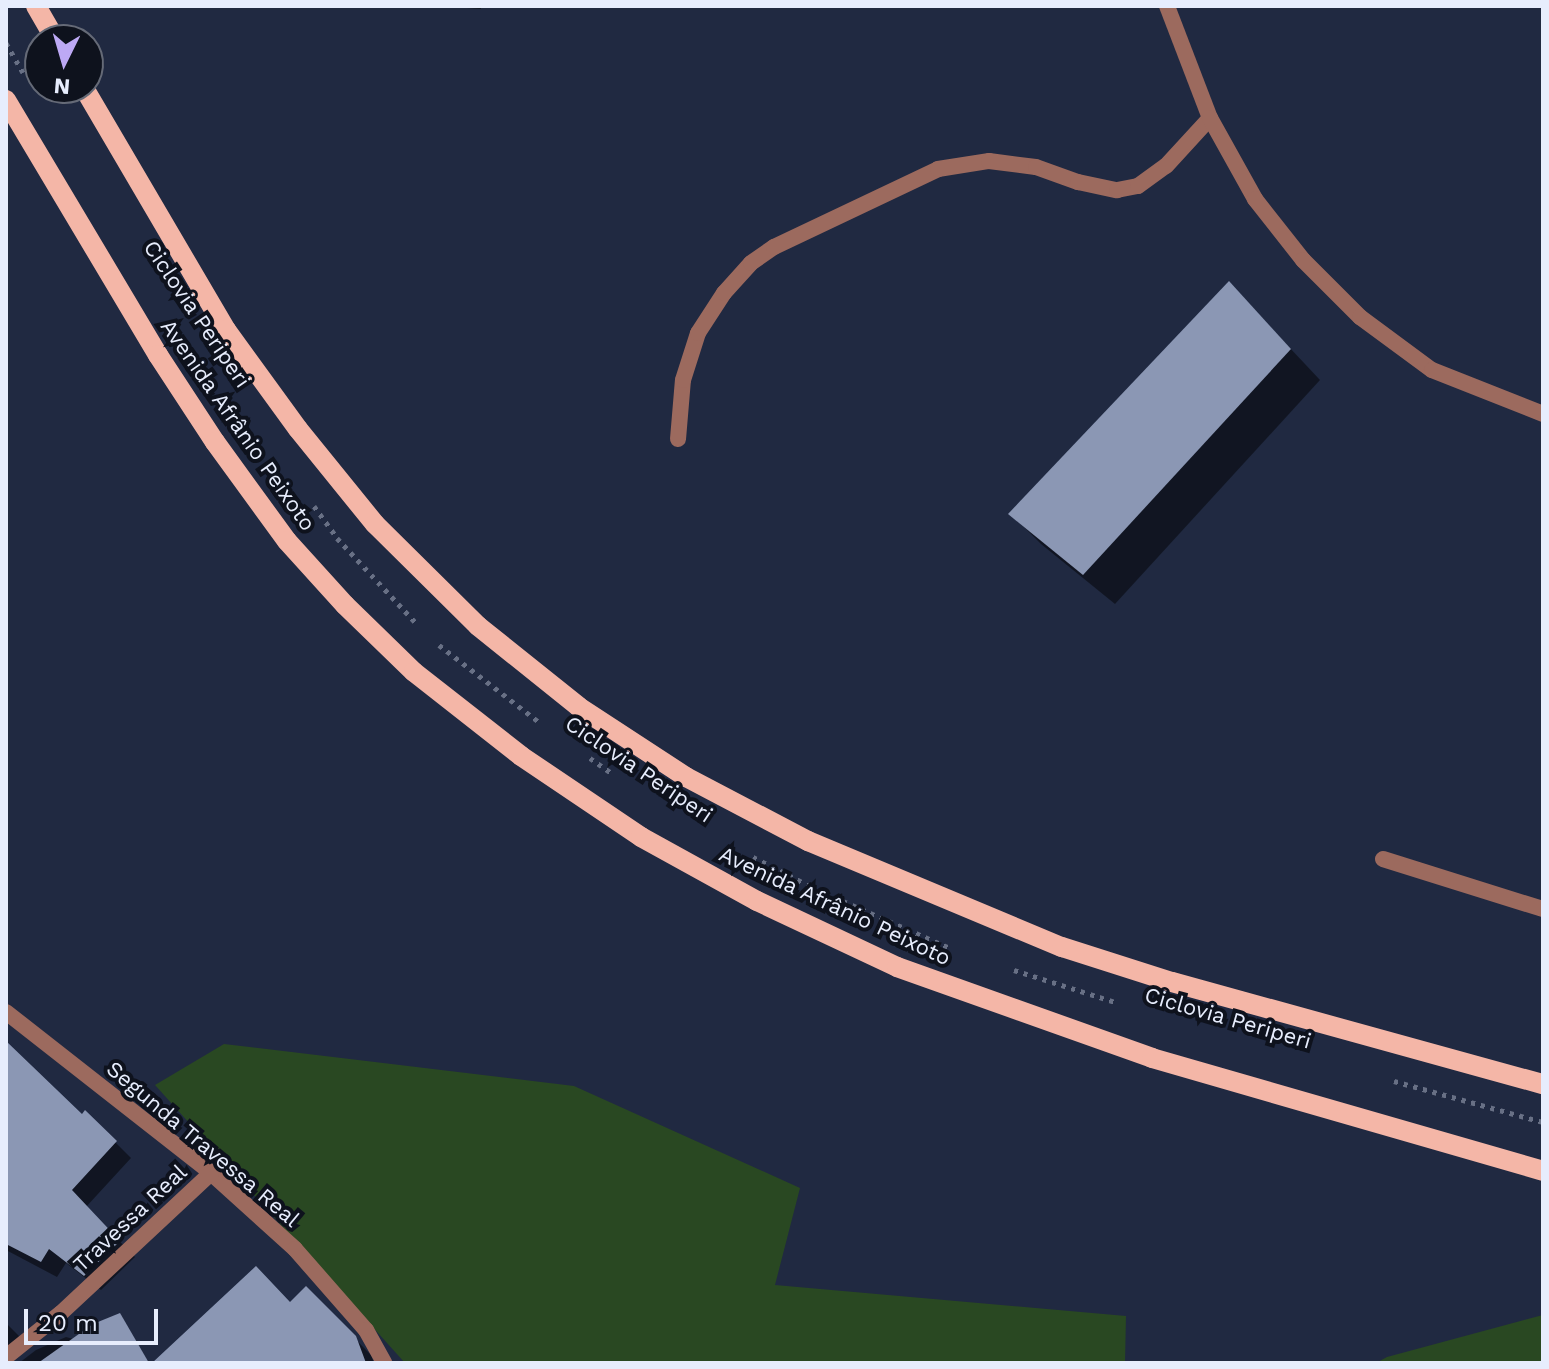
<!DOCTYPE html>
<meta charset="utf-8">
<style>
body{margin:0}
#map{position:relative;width:1549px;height:1369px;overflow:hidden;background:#202941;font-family:"Work Sans",sans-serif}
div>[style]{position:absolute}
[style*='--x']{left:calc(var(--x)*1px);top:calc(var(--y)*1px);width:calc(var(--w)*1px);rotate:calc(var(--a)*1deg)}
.green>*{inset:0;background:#294822}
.shadow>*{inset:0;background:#0007}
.building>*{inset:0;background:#8b97b4}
.path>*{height:5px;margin-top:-2.5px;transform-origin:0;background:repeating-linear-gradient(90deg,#687085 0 4px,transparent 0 10px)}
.lane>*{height:16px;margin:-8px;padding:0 8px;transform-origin:8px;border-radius:8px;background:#9c6a5e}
.street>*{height:16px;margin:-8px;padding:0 8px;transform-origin:8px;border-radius:8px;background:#9c6a5e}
.primary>*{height:20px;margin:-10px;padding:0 10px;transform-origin:10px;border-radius:10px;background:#f4b6a7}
span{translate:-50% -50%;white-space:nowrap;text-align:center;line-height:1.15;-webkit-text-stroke:8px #0e121d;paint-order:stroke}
.street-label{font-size:22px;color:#e7edfd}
.frame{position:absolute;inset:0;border:8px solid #e7edfd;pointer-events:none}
.north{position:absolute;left:24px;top:24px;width:80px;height:80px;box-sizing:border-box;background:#0e121d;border:2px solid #656a77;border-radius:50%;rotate:185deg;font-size:22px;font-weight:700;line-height:32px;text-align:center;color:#e7edfd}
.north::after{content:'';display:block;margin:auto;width:28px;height:36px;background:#bda9f5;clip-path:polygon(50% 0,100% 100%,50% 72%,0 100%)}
.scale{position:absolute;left:24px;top:1309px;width:134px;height:36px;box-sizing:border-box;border:4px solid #e7edfd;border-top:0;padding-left:10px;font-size:24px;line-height:28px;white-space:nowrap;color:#e7edfd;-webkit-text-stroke:6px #0e121d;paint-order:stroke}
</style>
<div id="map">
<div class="green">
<div style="clip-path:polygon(224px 1044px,574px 1086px,800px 1188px,775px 1285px,1126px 1316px,1125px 1363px,405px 1363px,155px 1085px)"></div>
<div style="clip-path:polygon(1543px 1315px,1543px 1363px,1376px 1363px,1387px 1357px)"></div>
</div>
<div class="shadow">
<div style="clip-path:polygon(438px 6px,481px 6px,481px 9px)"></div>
<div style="clip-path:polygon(1229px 283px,1320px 380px,1115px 604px,1041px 544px,1011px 514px)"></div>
<div style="clip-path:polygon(6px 1049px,82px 1117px,86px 1113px,131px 1158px,86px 1207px,135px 1257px,101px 1290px,66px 1263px,57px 1277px,6px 1250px)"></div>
<div style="clip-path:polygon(306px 1289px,371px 1355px,374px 1363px,222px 1363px)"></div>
<div style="clip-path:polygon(6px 1323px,19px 1336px,6px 1357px)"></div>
<div style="clip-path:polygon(66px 1337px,144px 1358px,149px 1363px,19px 1363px,36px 1350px)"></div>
</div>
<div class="building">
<div style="clip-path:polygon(1229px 281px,1291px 349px,1083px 575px,1008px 514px)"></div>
<div style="clip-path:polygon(6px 1041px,82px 1114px,85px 1110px,117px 1141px,72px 1190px,120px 1241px,84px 1276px,49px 1249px,41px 1262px,6px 1244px)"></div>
<div style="clip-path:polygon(256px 1266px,290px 1302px,306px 1286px,356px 1336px,366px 1363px,152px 1363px)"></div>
<div style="clip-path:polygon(120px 1313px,149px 1363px,38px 1363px,93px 1324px)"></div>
</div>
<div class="path">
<div style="--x:6;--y:43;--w:34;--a:60"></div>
<div style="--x:314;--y:506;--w:39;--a:54"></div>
<div style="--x:337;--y:538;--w:115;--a:47.1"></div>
<div style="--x:439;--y:645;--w:126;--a:37.6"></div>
<div style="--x:590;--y:758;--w:29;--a:35"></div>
<div style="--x:753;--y:857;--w:66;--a:27"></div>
<div style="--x:843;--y:901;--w:115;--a:23.7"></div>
<div style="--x:1014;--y:970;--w:109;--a:17.6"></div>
<div style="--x:1394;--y:1081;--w:155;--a:15.4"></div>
</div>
<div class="lane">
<div style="--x:678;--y:439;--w:59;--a:-85.2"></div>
<div style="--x:683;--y:380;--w:49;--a:-72.3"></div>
<div style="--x:698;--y:333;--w:48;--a:-57"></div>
<div style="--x:724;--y:293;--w:40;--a:-48"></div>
<div style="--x:751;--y:263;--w:28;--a:-35"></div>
<div style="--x:774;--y:247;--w:182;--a:-25.4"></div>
<div style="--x:938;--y:169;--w:52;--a:-8.9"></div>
<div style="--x:989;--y:161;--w:47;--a:7.3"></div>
<div style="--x:1036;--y:167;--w:45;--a:19.7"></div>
<div style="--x:1078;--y:182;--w:40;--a:12"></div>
<div style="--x:1117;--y:190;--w:21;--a:-11"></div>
<div style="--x:1138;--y:186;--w:34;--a:-36"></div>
<div style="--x:1166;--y:166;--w:65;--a:-47.5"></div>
</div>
<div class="street">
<div style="--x:1167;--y:6;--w:120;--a:69"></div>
<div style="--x:1210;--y:118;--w:93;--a:60.9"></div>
<div style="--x:1255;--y:199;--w:78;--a:51.8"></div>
<div style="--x:1303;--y:260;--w:81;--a:45"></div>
<div style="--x:1360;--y:317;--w:89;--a:36.4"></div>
<div style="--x:1432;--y:370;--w:119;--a:21.6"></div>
<div style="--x:1383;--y:859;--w:168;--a:17.4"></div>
<div style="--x:6;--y:1012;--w:261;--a:38.1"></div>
<div style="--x:211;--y:1173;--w:113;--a:42.1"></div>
<div style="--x:295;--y:1249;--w:108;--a:48.8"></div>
<div style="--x:366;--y:1330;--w:38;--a:61"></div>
<div style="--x:6;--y:1357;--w:70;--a:-38.7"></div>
<div style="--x:61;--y:1313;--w:205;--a:-43"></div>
</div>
<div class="primary">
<div style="--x:36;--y:6;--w:39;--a:60"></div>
<div style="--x:84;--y:88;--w:281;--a:59.6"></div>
<div style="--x:226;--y:330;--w:122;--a:54"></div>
<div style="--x:298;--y:429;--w:122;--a:51"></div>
<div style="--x:375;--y:524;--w:145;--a:44.7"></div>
<div style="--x:478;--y:626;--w:129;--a:38.7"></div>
<div style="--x:579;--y:707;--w:128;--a:33.2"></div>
<div style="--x:686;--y:777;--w:138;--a:27.7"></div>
<div style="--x:808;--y:841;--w:275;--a:22.7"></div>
<div style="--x:1062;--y:947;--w:115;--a:17.7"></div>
<div style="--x:1172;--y:982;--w:385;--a:15.4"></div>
<div style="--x:6;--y:100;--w:297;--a:59.2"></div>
<div style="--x:158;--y:355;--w:104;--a:56.8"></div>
<div style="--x:215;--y:442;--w:122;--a:54"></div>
<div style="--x:287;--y:541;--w:86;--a:47.8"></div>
<div style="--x:345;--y:605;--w:96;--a:44.2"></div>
<div style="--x:414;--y:672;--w:136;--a:38.1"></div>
<div style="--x:521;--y:756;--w:145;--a:34"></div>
<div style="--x:641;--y:837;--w:132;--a:28.9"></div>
<div style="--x:757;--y:901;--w:155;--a:25.2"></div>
<div style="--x:897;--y:967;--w:271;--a:19.6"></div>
<div style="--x:1152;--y:1058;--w:407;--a:16.1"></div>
</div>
<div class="street-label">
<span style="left:197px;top:314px;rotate:56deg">Ciclovia Periperi</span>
<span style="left:238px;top:425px;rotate:55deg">Avenida Afrânio Peixoto</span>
<span style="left:639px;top:769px;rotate:34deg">Ciclovia Periperi</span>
<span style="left:835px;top:906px;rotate:25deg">Avenida Afrânio Peixoto</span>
<span style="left:1228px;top:1018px;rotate:16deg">Ciclovia Periperi</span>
<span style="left:203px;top:1144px;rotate:40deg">Segunda Travessa Real</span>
<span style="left:130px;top:1218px;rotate:-43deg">Travessa Real</span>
</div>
<div class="frame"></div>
<div class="north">N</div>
<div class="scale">20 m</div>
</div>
